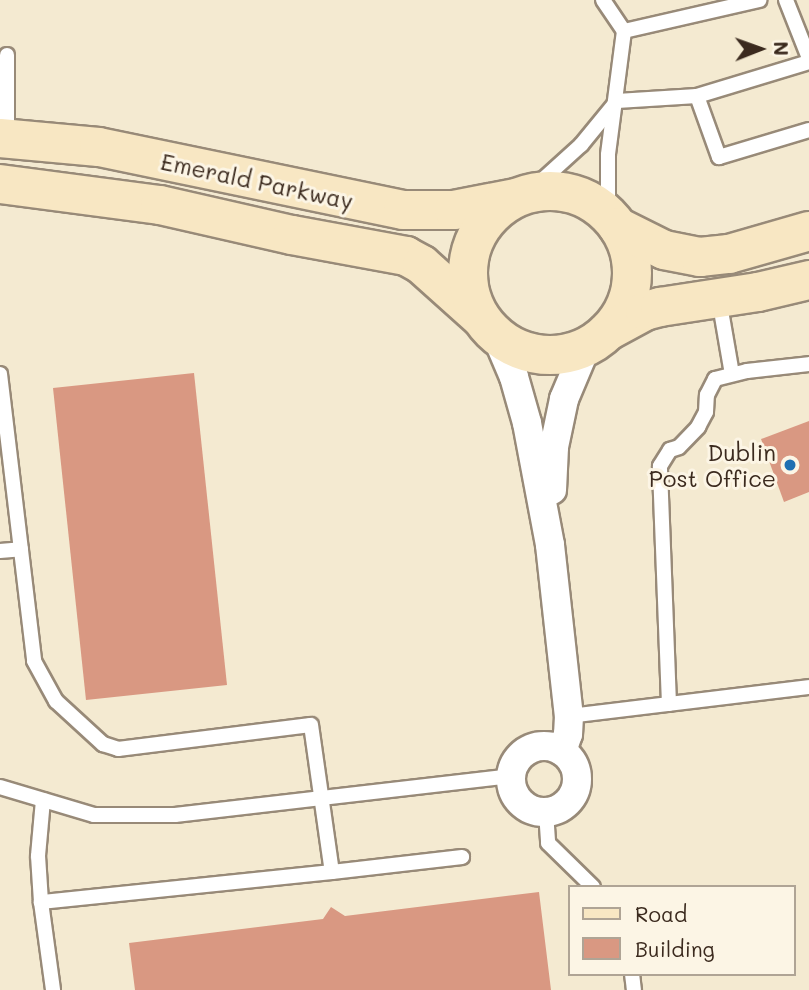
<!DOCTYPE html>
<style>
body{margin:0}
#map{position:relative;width:809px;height:990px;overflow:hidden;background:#f4ead1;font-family:Mali,sans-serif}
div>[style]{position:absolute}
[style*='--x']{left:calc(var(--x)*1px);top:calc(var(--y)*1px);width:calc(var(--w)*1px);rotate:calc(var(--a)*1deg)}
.building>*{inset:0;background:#d99882}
.roads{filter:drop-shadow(2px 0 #988a78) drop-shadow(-2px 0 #988a78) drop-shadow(0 2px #988a78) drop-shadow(0 -2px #988a78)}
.service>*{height:14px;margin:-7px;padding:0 7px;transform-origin:7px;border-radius:7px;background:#fff}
.minor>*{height:28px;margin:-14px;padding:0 14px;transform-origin:14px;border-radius:14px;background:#fff}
.minor>.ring{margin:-14px;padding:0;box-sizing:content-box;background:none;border:28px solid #fff;border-radius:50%}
.secondary>*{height:38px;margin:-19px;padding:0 19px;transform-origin:19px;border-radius:19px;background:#f8e7c3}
.secondary>.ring{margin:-19px;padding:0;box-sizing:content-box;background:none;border:38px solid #f8e7c3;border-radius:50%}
.dots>*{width:19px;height:19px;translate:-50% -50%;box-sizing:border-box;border:4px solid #fcf5e5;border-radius:50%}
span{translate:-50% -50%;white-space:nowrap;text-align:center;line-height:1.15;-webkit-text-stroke:6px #fcf5e5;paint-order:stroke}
.street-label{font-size:23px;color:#3b2a1e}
.poi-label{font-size:23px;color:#3b2a1e}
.right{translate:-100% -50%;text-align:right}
.legend{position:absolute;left:568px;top:885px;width:228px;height:91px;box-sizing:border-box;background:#fcf5e5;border:2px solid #afa495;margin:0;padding:9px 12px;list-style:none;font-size:21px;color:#3b2a1e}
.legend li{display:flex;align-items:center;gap:14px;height:35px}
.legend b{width:35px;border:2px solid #afa495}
.north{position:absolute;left:725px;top:14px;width:70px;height:70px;-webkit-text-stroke:5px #fcf5e5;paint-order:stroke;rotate:89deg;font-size:19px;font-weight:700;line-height:28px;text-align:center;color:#3b2a1e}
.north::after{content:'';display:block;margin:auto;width:24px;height:32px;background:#3b2a1e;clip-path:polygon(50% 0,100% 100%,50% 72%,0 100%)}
</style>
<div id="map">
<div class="building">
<div style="clip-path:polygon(194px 373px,227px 685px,86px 700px,53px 388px)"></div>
<div style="clip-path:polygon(809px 421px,809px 492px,784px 502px,761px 439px)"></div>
<div style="clip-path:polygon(539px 892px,551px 990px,135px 990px,129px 943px,323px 919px,331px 907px,345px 916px)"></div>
</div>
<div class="roads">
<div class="service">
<div style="--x:603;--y:0;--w:37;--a:56"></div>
<div style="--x:624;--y:31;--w:125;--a:97.4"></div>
<div style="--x:608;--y:155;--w:60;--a:90"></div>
<div style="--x:786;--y:0;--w:62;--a:68.4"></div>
<div style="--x:624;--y:31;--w:139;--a:-12.9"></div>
<div style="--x:697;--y:96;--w:65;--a:70.2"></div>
<div style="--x:719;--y:157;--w:94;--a:-16.7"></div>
<div style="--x:7;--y:138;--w:83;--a:-90"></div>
<div style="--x:528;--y:193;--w:72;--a:-42.2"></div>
<div style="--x:581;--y:145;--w:57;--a:-50.7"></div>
<div style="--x:617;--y:101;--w:80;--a:-3.6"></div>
<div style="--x:697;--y:96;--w:117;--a:-16.9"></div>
<div style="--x:719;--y:299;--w:76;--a:80.2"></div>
<div style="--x:0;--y:374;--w:289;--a:83.2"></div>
<div style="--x:34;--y:661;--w:46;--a:61.2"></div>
<div style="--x:56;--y:701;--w:64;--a:42.5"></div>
<div style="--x:103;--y:744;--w:16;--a:18"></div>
<div style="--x:118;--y:749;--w:194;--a:-7.1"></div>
<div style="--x:311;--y:725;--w:148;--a:81.9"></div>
<div style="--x:332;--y:872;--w:293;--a:174.1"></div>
<div style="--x:41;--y:902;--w:89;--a:82.2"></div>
<div style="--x:0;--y:551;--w:21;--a:-5"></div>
<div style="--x:669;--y:704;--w:238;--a:-92.2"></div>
<div style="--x:660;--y:466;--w:19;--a:-58"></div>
<div style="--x:670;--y:450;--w:9;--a:-18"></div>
<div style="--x:679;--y:447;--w:28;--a:-46"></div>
<div style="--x:698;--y:427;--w:17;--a:-62"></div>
<div style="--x:706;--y:412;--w:17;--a:-87"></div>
<div style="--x:707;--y:395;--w:18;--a:-63"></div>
<div style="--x:715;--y:379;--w:33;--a:-14"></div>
<div style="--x:747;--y:371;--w:62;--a:-6.4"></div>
<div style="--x:569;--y:716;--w:242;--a:-6.9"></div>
<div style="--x:0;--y:787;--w:98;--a:16.6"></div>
<div style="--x:94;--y:815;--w:81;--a:0"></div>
<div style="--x:175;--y:815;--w:338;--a:-6.6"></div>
<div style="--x:546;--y:812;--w:31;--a:86"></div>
<div style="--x:548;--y:843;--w:63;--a:44.4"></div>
<div style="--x:332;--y:872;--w:131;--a:-6.6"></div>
<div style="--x:41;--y:902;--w:46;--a:-93.7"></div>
<div style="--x:38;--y:856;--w:56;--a:-84.9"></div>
<div style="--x:632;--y:974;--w:16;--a:83"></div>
</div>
<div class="minor">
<div style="--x:497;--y:337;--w:43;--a:67"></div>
<div style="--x:514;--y:377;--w:48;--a:74.2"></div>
<div style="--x:527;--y:423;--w:124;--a:79.3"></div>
<div style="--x:550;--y:545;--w:172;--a:83.7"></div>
<div style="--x:569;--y:716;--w:18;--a:93"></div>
<div style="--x:568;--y:734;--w:18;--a:109"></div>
<div style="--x:552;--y:490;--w:43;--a:-87.3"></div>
<div style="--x:554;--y:447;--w:49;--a:-78.2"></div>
<div style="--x:564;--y:399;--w:56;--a:-67.1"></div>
<div class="ring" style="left:511px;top:746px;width:38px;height:38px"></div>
</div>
<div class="secondary">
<div style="--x:0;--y:138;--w:99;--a:5.2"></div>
<div style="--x:99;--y:147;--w:310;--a:11.7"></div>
<div style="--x:403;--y:210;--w:51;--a:0"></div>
<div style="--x:454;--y:210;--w:62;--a:-11.1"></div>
<div style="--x:0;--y:184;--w:161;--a:7.5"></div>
<div style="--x:160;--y:205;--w:135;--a:12.8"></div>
<div style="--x:292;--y:235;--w:116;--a:10.4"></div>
<div style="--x:406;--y:256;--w:18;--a:29"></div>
<div style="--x:422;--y:265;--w:78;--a:41.9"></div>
<div class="ring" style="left:468px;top:191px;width:126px;height:126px"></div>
<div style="--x:618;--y:227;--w:51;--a:26.6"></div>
<div style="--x:664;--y:250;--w:37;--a:11"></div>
<div style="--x:700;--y:257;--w:29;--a:-6"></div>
<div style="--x:729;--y:254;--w:83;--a:-16"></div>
<div style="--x:608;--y:331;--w:42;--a:-28.4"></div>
<div style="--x:645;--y:311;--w:16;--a:-15"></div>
<div style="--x:660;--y:307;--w:99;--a:-8.7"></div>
<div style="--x:758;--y:292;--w:52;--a:-13.2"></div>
</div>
</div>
<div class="dots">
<div style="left:790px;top:465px;background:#1f6fb2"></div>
</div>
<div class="street-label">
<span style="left:257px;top:181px;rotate:12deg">Emerald Parkway</span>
</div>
<div class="poi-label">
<span class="right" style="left:776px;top:465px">Dublin<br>Post Office</span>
</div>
<ul class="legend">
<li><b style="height:9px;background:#f8e7c3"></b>Road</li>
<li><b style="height:19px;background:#d99882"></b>Building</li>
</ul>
<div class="north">N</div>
</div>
